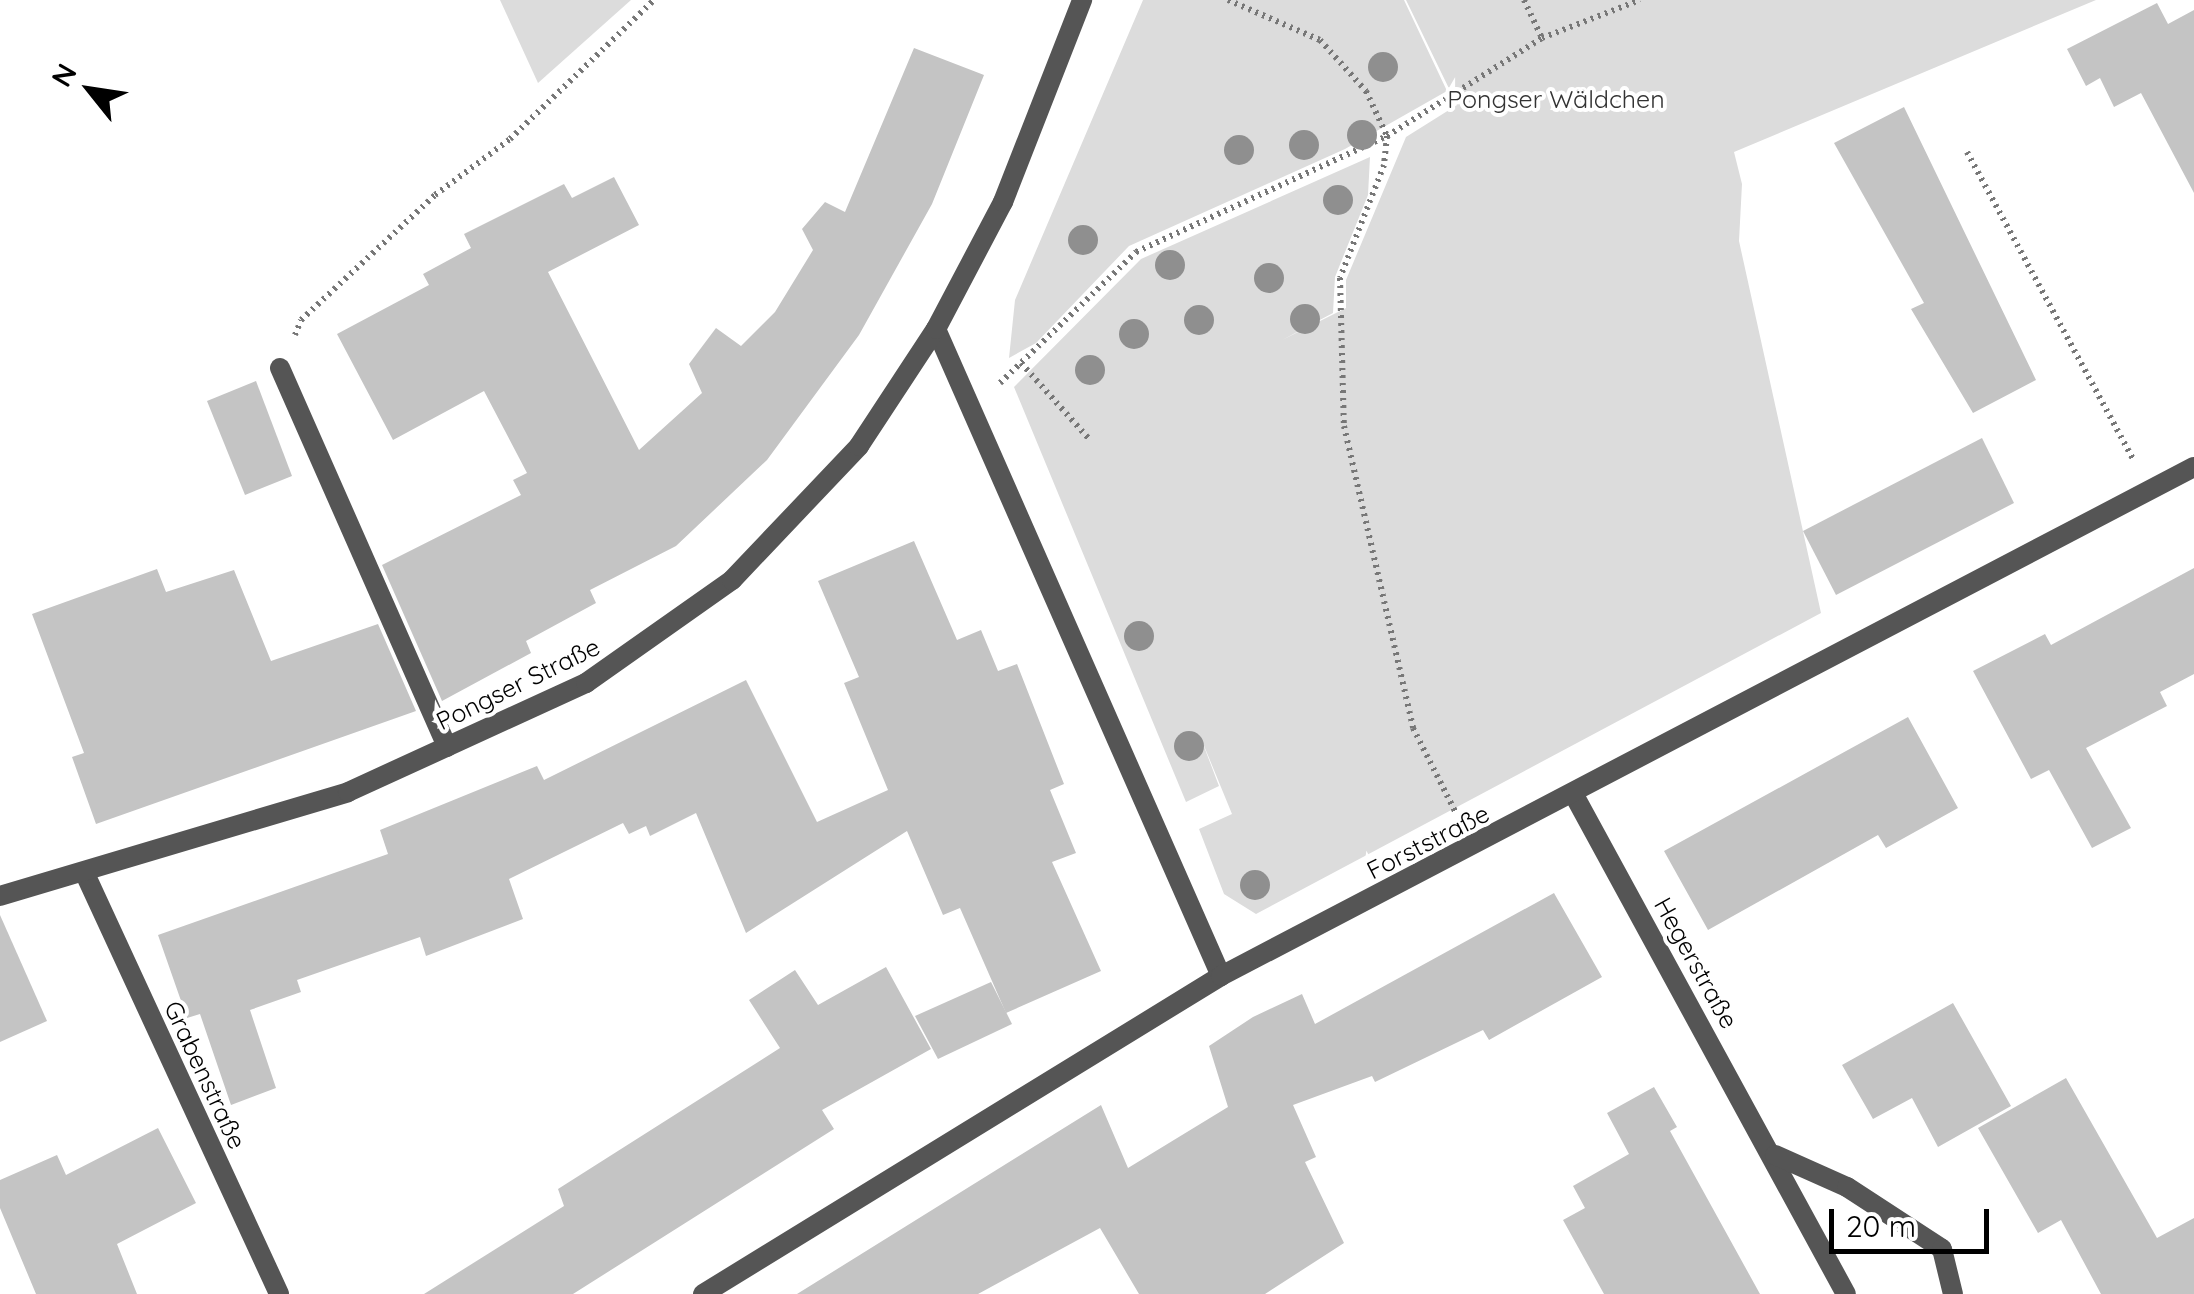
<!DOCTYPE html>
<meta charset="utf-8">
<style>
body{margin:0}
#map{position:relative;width:2194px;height:1294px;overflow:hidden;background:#fff;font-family:Quicksand,sans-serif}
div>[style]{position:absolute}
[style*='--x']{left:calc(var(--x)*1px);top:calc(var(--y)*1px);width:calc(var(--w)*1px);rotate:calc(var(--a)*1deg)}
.green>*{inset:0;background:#dcdcdc}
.building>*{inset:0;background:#c4c4c4}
.path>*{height:6px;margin-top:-3px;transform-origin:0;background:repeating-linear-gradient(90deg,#777 0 2.5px,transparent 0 7.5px)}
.service>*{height:20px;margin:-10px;padding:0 10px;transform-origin:10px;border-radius:10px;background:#555}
.minor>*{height:20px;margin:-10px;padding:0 10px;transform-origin:10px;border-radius:10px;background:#555}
.trees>*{width:30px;height:30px;margin:-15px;border-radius:50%;background:#8f8f8f}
span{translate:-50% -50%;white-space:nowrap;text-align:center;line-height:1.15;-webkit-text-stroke:8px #fff;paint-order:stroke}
.park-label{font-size:25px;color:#333}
.street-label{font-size:25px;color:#000}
.north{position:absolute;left:40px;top:40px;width:100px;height:100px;-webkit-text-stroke:8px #fff;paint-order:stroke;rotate:300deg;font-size:28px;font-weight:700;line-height:40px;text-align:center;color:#000}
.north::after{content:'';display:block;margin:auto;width:35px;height:45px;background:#000;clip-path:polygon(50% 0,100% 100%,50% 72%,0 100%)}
.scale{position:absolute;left:1829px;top:1209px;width:160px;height:45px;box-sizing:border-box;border:5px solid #000;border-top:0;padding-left:12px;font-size:30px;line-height:35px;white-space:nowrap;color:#000;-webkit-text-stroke:8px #fff;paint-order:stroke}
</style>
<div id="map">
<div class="green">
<div style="clip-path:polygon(500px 0,631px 0,538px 83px)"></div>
<div style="clip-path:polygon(1143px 0,1404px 0,1447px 91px,1345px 149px,1129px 246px,1036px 343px,1009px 358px,1015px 300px)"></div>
<div style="clip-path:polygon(1406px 0,2096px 0,1734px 152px,1742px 184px,1739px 241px,1821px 613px,1256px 914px,1224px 894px,1199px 829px,1232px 814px,1200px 736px,1219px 786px,1186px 802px,1014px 387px,1141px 259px,1370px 157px,1368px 195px,1335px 277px,1333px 313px,1282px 340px,1346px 308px,1346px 280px,1406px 137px,1457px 105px)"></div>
</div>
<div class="building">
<div style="clip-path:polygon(2157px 3px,2168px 24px,2194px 10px,2194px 193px,2141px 93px,2114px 107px,2100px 78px,2086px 86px,2067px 49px)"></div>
<div style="clip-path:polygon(914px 48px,984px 75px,932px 204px,859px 335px,767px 460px,676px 546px,590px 590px,596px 603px,526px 641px,531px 653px,442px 701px,382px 565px,521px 495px,513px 480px,527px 473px,484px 391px,393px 440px,337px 334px,429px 285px,423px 274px,471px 248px,464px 234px,564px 184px,572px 198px,614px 177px,639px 225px,548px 272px,639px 450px,702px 393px,689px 364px,716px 328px,741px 346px,775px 312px,813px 250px,802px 229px,825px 202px,845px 212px)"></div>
<div style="clip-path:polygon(1904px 107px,2036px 380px,1973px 413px,1911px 309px,1924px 303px,1834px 143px)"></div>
<div style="clip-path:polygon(256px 381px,292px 476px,245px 495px,207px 401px)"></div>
<div style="clip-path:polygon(1982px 438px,2014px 503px,1836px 595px,1803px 531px)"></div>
<div style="clip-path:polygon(914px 541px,957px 640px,981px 630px,998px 671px,1017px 664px,1064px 784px,1050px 790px,1076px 853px,1052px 862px,1101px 971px,1006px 1013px,960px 908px,943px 915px,907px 831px,746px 933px,696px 813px,650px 836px,646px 826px,629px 834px,623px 823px,509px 879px,523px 919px,426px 956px,420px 937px,297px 980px,301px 992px,250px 1010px,276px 1088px,231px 1105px,200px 1014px,187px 1018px,158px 935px,388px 854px,380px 830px,537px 766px,544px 780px,746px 680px,817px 822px,888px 790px,844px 683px,859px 677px,818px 581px)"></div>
<div style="clip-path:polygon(2194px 568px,2194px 674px,2160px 692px,2167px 706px,2086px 748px,2131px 828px,2092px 848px,2049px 770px,2031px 779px,1973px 671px,2045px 634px,2051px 645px)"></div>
<div style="clip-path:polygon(157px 569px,166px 592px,234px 570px,271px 661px,378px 624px,416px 711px,96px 824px,72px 757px,84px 753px,32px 614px)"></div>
<div style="clip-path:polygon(1908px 717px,1958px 808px,1886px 848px,1878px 835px,1708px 930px,1664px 851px)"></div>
<div style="clip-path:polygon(1554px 893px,1602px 977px,1489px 1040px,1483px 1030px,1375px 1082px,1372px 1076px,1293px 1105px,1316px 1157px,1305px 1162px,1344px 1243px,1265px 1294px,1139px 1294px,1100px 1228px,978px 1294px,797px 1294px,1101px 1105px,1128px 1168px,1228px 1107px,1209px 1046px,1253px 1017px,1302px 994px,1315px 1024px)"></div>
<div style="clip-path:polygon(0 915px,47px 1021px,0 1042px)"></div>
<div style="clip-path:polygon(886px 967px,931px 1049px,822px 1110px,834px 1129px,573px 1294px,424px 1294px,564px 1206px,558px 1189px,780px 1048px,749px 1000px,795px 970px,818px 1005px)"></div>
<div style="clip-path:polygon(991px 982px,1012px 1024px,938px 1059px,915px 1016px)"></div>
<div style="clip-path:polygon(1953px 1003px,2011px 1106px,1938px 1147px,1912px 1098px,1873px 1119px,1842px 1065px)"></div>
<div style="clip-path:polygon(2066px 1078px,2157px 1238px,2194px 1218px,2194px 1294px,2101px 1294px,2061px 1220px,2038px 1233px,1978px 1128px)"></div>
<div style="clip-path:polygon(1654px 1087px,1677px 1127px,1670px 1131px,1760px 1294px,1604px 1294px,1563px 1220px,1585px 1208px,1573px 1186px,1629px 1154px,1607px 1113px)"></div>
<div style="clip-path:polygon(158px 1128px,196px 1203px,117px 1244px,137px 1294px,36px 1294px,0 1208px,0 1180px,57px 1155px,66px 1175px)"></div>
</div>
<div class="path">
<div style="--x:1228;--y:0;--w:100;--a:23.5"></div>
<div style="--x:1320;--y:40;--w:69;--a:48"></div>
<div style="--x:1366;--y:91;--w:50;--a:65"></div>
<div style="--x:1387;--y:136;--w:29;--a:96"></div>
<div style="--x:1384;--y:165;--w:121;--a:111.3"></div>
<div style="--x:1340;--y:278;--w:148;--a:88.5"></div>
<div style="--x:1344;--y:426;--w:310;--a:77.1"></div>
<div style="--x:1413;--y:728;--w:97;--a:63.2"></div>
<div style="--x:1524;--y:0;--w:42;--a:64.7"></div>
<div style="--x:1967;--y:152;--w:349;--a:61.6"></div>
<div style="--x:295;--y:335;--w:16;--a:-68"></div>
<div style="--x:301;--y:320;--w:183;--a:-43"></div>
<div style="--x:435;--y:195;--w:94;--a:-36.7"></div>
<div style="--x:510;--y:139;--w:200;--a:-44"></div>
<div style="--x:1021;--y:363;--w:103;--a:48.1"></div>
<div style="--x:1000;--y:383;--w:189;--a:-43.9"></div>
<div style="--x:1136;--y:252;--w:277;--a:-24.8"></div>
<div style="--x:1387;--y:136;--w:183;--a:-32.3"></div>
<div style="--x:1542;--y:38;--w:105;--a:-21.2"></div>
</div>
<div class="service">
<div style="--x:280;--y:368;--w:414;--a:66.2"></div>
<div style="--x:86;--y:876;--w:460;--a:65.2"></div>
</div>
<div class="minor">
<div style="--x:936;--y:329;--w:707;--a:66.23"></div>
<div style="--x:1574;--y:795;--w:568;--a:61.41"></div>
<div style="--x:0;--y:896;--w:363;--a:-16.6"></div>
<div style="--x:348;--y:792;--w:262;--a:-24.6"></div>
<div style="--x:586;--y:683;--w:179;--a:-35.2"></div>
<div style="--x:732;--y:580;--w:185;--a:-46.5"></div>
<div style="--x:859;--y:446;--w:140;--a:-56.7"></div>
<div style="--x:936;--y:329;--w:144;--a:-62.2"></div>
<div style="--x:1003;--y:202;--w:217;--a:-68.6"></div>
<div style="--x:1775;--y:1155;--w:79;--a:24"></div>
<div style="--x:1847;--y:1187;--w:113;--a:33.1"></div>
<div style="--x:1942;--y:1249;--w:46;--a:76.3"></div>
<div style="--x:703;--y:1294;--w:608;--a:-31.55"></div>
<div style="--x:1221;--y:976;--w:1098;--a:-27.62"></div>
</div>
<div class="trees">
<div style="left:1383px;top:67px"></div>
<div style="left:1362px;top:135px"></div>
<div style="left:1304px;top:145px"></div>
<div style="left:1239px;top:150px"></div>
<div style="left:1338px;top:200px"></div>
<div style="left:1083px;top:240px"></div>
<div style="left:1170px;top:265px"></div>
<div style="left:1269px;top:278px"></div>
<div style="left:1305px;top:319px"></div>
<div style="left:1199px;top:320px"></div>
<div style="left:1134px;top:334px"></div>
<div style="left:1090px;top:370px"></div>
<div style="left:1139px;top:636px"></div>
<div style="left:1189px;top:746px"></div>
<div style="left:1255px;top:885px"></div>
</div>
<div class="park-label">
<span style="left:1556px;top:99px">Pongser Wäldchen</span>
</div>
<div class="street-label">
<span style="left:518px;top:684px;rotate:-26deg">Pongser Straße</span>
<span style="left:1428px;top:842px;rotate:-27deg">Forststraße</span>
<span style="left:1696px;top:963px;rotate:61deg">Hegerstraße</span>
<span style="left:205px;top:1075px;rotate:65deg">Grabenstraße</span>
</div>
<div class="north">N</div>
<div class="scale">20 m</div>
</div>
